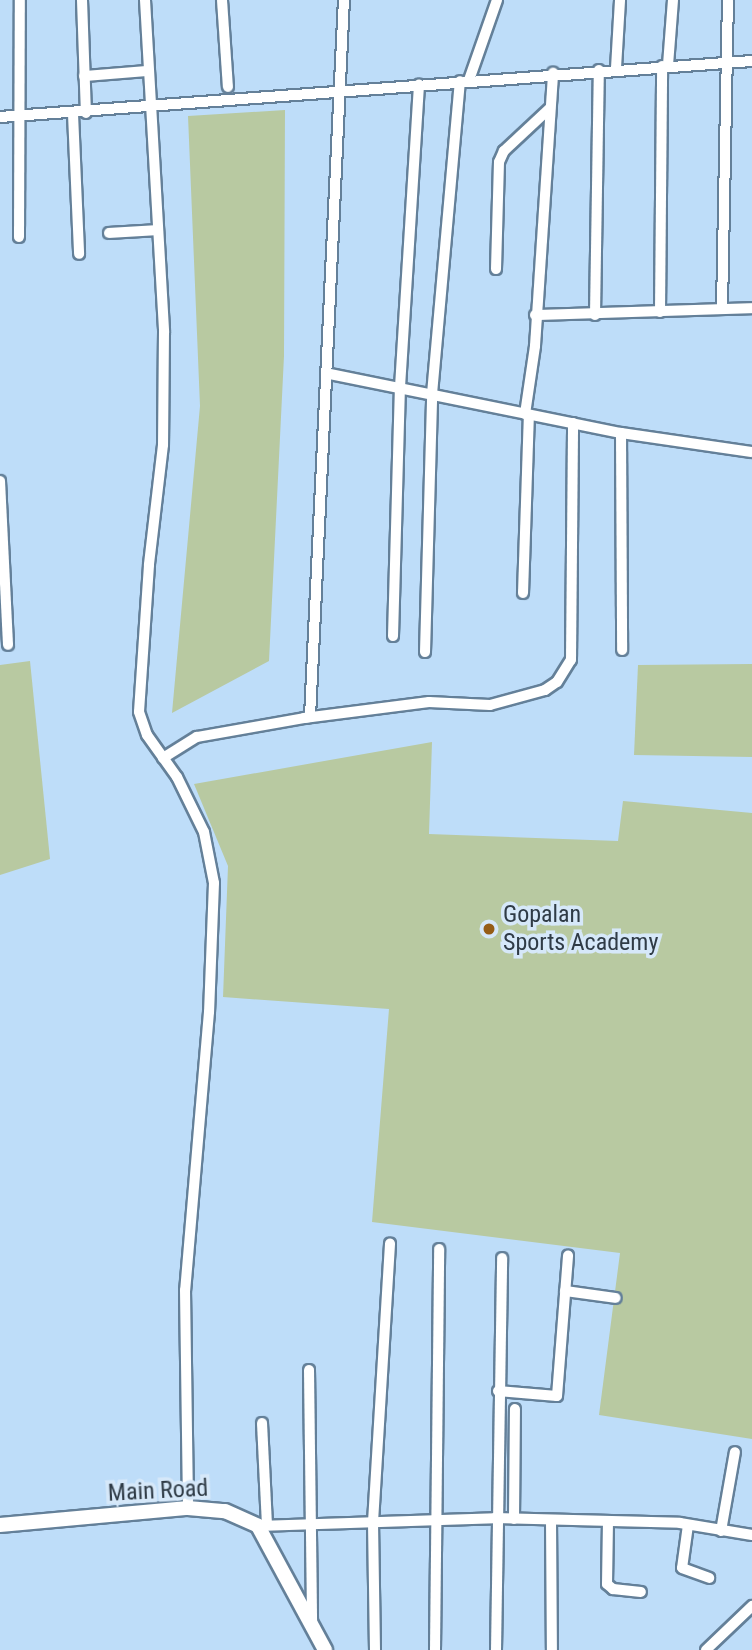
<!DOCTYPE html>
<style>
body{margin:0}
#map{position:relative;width:752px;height:1650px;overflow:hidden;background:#beddf9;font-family:"Roboto Condensed",sans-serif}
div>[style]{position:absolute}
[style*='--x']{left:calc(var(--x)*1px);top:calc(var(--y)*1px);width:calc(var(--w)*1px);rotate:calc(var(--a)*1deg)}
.green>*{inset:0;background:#b8c9a1}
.roads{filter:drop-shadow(2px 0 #648099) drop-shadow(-2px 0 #648099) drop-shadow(0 2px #648099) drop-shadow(0 -2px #648099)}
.minor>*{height:10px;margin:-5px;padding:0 5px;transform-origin:5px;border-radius:5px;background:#fff}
.tertiary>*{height:14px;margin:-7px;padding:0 7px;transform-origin:7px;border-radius:7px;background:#fff}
.dots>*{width:19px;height:19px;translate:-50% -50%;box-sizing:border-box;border:4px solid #d6e8f9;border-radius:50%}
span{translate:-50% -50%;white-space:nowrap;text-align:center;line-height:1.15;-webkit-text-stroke:7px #d6e8f9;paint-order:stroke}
.poi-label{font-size:24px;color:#2f3b46}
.left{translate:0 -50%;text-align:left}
.street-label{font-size:24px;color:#2f3b46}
</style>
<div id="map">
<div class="green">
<div style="clip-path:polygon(285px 110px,284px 356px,269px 661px,172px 713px,200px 406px,188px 116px)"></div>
<div style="clip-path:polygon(30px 661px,50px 859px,0 875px,0 665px)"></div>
<div style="clip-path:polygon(752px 664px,752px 757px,634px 755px,638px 665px)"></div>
<div style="clip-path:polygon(432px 742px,429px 834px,618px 841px,623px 801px,752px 813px,752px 1439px,599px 1415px,620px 1253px,372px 1222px,389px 1009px,223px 997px,228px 866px,194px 784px)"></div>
</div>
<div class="roads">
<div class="minor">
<div style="--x:82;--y:0;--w:113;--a:88"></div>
<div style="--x:145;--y:0;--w:333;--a:86.7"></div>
<div style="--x:164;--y:332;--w:113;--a:90.5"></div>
<div style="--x:163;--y:445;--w:121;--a:96.7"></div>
<div style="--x:149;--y:565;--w:147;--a:93.9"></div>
<div style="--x:139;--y:712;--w:24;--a:71"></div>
<div style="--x:147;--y:735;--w:52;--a:54.5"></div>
<div style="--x:177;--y:777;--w:61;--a:63.9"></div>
<div style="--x:204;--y:832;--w:52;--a:78.9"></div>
<div style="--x:214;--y:883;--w:129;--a:92.2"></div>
<div style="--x:209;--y:1012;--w:279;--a:94.9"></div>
<div style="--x:185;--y:1290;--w:218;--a:89.2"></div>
<div style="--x:222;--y:0;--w:87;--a:86.1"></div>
<div style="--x:668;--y:65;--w:65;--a:-85.6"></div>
<div style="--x:616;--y:68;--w:68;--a:-86.6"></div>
<div style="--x:84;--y:76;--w:64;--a:-4.5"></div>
<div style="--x:469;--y:80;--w:85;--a:-70.7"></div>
<div style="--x:73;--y:114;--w:140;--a:87.5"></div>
<div style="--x:0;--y:117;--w:754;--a:-4.26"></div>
<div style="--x:109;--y:233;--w:49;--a:-3.5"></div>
<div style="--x:19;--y:237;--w:237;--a:-89.8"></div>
<div style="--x:496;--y:269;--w:107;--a:-88.4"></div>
<div style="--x:499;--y:162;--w:12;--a:-66"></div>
<div style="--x:504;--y:151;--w:63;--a:-43.1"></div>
<div style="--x:722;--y:309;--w:309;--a:-88.9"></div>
<div style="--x:660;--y:312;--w:246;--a:-89.5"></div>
<div style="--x:535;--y:315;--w:217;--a:-1.8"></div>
<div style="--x:595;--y:315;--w:245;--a:-89.1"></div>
<div style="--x:330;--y:374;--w:297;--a:11.5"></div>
<div style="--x:621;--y:433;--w:132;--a:8.3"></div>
<div style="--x:525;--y:414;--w:69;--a:-81.6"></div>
<div style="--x:535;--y:346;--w:274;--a:-86.2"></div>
<div style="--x:621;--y:433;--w:217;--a:89.7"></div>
<div style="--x:0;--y:481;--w:164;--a:87.2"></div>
<div style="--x:523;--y:593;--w:178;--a:-88.1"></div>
<div style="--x:393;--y:636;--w:249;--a:-88.4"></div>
<div style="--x:400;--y:387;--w:303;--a:-86.4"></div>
<div style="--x:425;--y:652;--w:258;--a:-88.4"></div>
<div style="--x:432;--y:394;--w:314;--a:-84.9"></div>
<div style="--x:304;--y:718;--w:126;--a:-7.3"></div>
<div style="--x:429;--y:702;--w:61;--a:2.8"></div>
<div style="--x:490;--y:705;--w:57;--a:-15.3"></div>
<div style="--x:545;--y:690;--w:14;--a:-34"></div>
<div style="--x:557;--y:682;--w:26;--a:-58"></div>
<div style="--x:571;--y:660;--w:237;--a:-89.5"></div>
<div style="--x:163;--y:758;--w:40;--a:-32"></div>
<div style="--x:197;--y:737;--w:115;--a:-10"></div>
<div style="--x:310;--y:717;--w:718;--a:-87.29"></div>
<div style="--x:565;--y:1291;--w:51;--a:7.8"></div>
<div style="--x:309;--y:1370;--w:250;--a:89.3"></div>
<div style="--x:498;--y:1391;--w:59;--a:4.8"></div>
<div style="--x:557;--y:1396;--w:141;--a:-85.5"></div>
<div style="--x:262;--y:1423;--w:102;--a:87.2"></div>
<div style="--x:514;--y:1519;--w:110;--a:-89.5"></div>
<div style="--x:551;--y:1520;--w:130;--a:89.6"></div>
<div style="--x:608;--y:1521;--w:63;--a:90.9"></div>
<div style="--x:607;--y:1584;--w:8;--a:40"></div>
<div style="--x:613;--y:1589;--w:28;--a:6"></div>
<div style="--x:688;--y:1525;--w:43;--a:97.9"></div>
<div style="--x:682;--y:1568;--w:29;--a:20"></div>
<div style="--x:258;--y:1526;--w:237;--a:-1.9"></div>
<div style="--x:495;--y:1518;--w:185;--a:1.5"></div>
<div style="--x:680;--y:1523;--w:73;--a:9.5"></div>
<div style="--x:721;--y:1531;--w:80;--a:-80"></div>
<div style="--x:375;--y:1650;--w:128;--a:-90.9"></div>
<div style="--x:373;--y:1522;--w:279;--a:-86.5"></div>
<div style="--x:435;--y:1650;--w:401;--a:-89.4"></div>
<div style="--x:496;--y:1650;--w:392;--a:-89.1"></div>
<div style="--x:706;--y:1650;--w:64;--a:-43.7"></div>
</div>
<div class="tertiary">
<div style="--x:0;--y:1525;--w:189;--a:-5.2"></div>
<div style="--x:188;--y:1508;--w:37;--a:5"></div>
<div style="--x:225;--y:1511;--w:36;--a:24"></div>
<div style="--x:258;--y:1526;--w:141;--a:61.6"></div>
</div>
</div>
<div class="dots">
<div style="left:489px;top:929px;background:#955d17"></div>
</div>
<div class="poi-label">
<span class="left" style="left:503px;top:929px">Gopalan<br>Sports Academy</span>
</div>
<div class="street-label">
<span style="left:158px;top:1491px;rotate:-3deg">Main Road</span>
</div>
</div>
